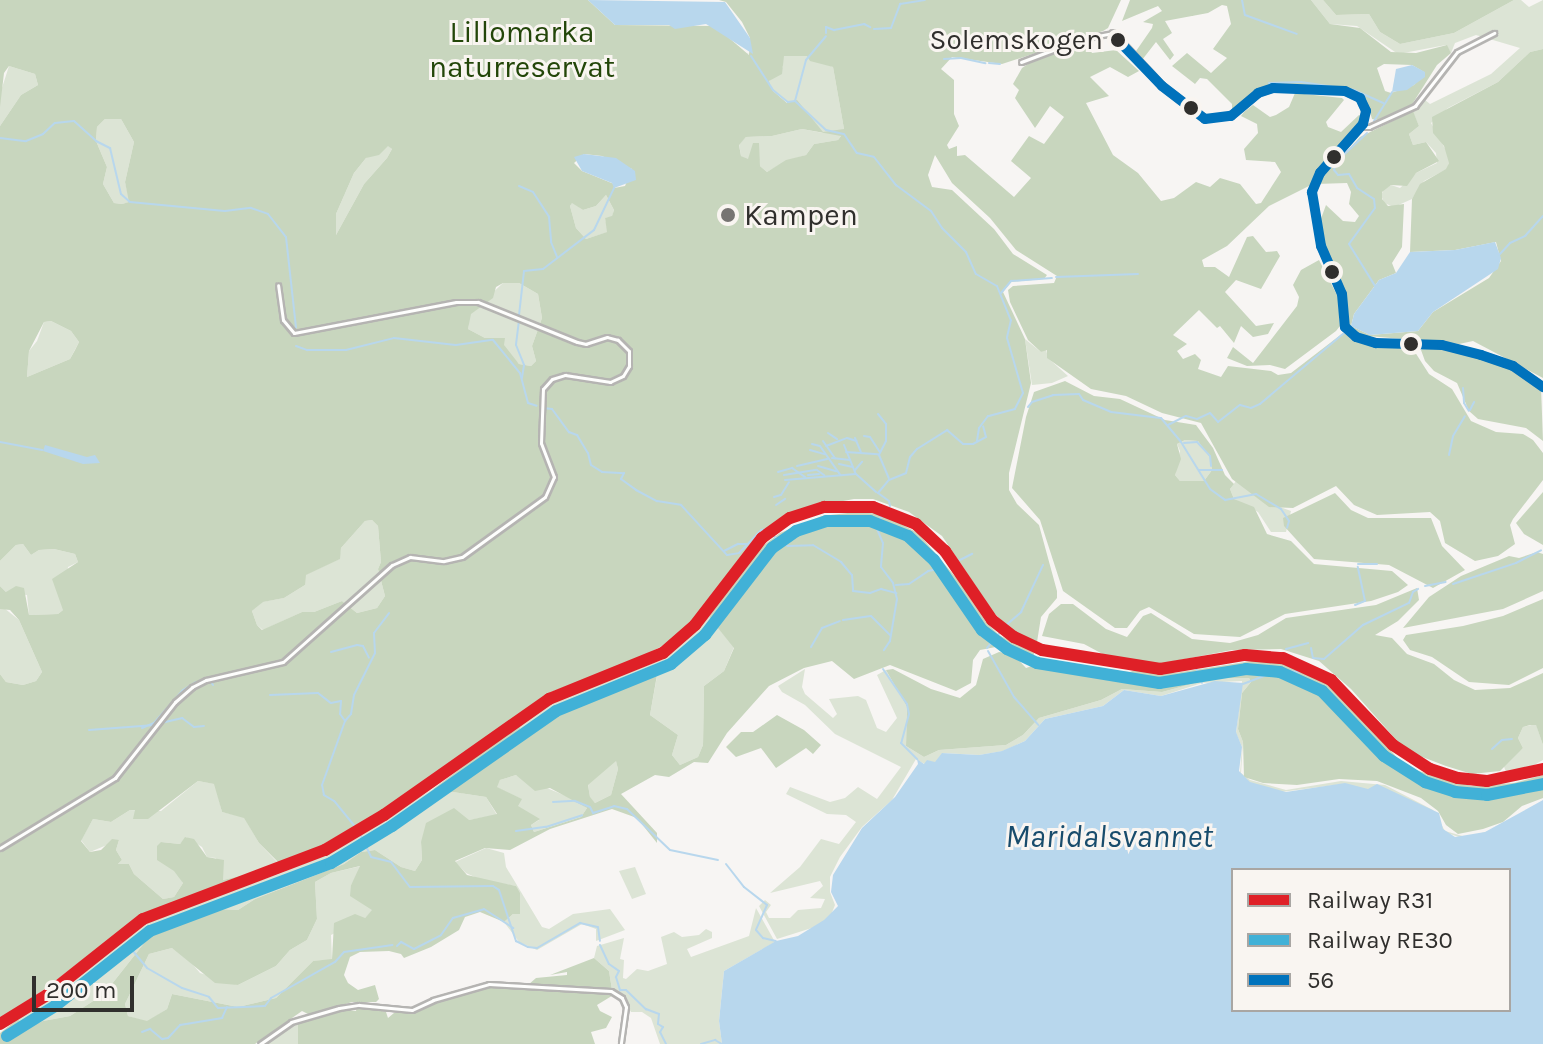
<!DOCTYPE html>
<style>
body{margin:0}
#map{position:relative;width:1543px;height:1044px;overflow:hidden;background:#f7f5f3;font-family:Karla,sans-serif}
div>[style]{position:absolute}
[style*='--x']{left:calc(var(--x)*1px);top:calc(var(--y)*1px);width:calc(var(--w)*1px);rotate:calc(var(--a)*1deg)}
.green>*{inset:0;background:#dce4d5}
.forest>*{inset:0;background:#c8d6be}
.water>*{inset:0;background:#b8d7ed}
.stream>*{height:2px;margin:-1px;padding:0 1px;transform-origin:1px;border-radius:1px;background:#b8d7ed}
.roads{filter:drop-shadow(2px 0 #b5b4b2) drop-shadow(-2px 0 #b5b4b2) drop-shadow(0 2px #b5b4b2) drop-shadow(0 -2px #b5b4b2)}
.minor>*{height:3px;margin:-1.5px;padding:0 1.5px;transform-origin:1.5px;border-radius:1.5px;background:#fefefd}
.tertiary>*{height:4px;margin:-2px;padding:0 2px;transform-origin:2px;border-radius:2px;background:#fefefd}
.bus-1>*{height:10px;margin:-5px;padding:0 5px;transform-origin:5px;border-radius:5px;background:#0072bc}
.rail-1>*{height:12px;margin:-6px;padding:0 6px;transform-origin:6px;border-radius:6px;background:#df2027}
.rail-2>*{height:12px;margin:-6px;padding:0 6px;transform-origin:6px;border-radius:6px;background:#41b1d7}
.dots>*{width:22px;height:22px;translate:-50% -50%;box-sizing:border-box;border:4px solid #f9f5f1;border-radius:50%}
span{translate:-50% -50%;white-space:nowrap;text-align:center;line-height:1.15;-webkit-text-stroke:6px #f9f5f1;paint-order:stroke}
.bus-label{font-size:28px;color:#302f2d}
.right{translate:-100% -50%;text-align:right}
.park-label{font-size:30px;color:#234609}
.poi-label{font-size:30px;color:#302f2d}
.left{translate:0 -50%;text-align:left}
.water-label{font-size:32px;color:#184c6c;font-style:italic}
.legend{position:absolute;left:1231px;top:868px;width:280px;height:144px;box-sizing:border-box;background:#f9f5f1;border:2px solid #a9a6a3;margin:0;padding:10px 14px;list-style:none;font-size:24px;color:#302f2d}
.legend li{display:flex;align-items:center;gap:16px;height:40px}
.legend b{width:40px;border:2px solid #a9a6a3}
.scale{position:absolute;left:32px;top:976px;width:102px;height:36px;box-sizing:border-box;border:4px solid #302f2d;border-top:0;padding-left:10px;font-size:24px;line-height:28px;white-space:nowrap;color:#302f2d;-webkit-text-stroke:6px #f9f5f1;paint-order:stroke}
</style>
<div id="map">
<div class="green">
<div style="clip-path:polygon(1311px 0,1323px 0,1336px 15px,1369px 14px,1380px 32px,1400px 44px,1454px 33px,1514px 0,1521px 0,1529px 7px,1543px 0,1543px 49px,1530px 52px,1498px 82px,1448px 108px,1431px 123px,1449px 156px,1449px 163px,1447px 169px,1424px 181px,1412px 199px,1394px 207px,1384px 203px,1381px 195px,1384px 189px,1391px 185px,1400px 188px,1416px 173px,1437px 163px,1436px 153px,1426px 142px,1413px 145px,1409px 134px,1419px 126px,1412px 110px,1425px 100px,1430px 104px,1491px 74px,1520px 48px,1476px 35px,1455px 43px,1451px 53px,1446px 45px,1398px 54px,1357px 26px,1330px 24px)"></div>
<div style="clip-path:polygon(783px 56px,807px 56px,833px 67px,844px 129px,838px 133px,841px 136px,838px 140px,814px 144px,806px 155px,786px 161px,767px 172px,760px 166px,758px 155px,748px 160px,741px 156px,739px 144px,746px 137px,772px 136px,802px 129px,823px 133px,799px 104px,788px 103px,773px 91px,769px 81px,783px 67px)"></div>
<div style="clip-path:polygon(9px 66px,35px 74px,38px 85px,21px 95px,0 126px,0 94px)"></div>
<div style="clip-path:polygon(105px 119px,121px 119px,134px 142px,125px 182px,130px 202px,122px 204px,114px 203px,103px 184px,107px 167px,96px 141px,97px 127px)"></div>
<div style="clip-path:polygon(388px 145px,392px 149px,387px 158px,364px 184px,336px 235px,336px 214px,354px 173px,366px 158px)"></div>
<div style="clip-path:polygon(606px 195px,614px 210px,612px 217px,605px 218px,608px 232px,586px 239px,576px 228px,570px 206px,572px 202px,583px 210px,596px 206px)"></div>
<div style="clip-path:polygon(503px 283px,519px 283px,538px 294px,542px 318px,532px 346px,536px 361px,531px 366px,519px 364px,497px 340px,485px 338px,468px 329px,470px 314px)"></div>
<div style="clip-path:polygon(51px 321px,71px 331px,79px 342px,70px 359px,27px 377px,29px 351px,37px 341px,44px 322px)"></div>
<div style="clip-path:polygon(1025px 339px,1041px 352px,1046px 349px,1048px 358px,1068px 376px,1052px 383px,1032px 385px)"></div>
<div style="clip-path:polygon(1185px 440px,1198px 441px,1210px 458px,1212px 470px,1204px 481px,1180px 481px,1175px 475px,1180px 451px,1177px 444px)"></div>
<div style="clip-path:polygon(1236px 481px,1269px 503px,1291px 511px,1286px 532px,1271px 532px,1258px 512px,1234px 499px,1230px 489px)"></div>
<div style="clip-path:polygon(372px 520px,378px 526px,381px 562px,378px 569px,385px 596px,377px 608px,357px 613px,342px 601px,314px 612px,302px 612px,263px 630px,257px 625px,252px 611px,262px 602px,284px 598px,305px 585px,305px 575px,339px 559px,341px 548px,365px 521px)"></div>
<div style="clip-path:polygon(23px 544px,31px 555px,39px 550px,54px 549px,75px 554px,78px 562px,68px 567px,63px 610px,58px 614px,29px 615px,27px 595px,6px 592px,0 586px,0 561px,16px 545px)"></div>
<div style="clip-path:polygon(4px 608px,19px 620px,42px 672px,36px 681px,23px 685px,6px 682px,0 674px,0 609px)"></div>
<div style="clip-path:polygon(709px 617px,734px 647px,724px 671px,704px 686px,703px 745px,698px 757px,680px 765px,672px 755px,678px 735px,650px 715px,657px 676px,610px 691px,594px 691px,521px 730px,519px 725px,561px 698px,662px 660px)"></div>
<div style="clip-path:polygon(805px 669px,802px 687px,805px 694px,833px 718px,837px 714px,829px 699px,858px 696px,866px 700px,877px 728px,886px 732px,897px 718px,877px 675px,886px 670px,907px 707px,906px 746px,924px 757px,939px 750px,1006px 745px,1023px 735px,1039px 718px,1101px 700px,1122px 689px,1162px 692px,1214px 678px,1249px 678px,1251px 682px,1242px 693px,1238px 729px,1243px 742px,1241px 773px,1250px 780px,1286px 790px,1341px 781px,1385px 785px,1433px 810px,1445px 831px,1466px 837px,1497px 829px,1525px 811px,1543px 803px,1543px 807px,1501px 831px,1468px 840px,1444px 832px,1431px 813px,1382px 787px,1363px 790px,1343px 784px,1281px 792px,1251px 784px,1240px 775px,1242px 747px,1236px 733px,1242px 681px,1202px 683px,1161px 696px,1124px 690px,1103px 706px,1045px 719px,1025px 741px,1003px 751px,979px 755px,943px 753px,943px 760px,933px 769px,916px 759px,892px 800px,862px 827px,840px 857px,830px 877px,830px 892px,835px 905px,831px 915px,818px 926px,777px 939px,759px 906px,765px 900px,771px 905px,766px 912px,769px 918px,790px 918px,798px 910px,821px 908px,825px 899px,810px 898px,823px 886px,820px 881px,770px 893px,800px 867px,821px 839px,839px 844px,856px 822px,846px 815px,827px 814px,786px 794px,790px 787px,830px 802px,845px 798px,858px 787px,877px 799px,901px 767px,835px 734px,805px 705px,782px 692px,778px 686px)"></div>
<div style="clip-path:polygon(1536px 724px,1543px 745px,1543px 760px,1525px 770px,1506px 772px,1503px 764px,1523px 748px,1518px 738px,1523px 727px)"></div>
<div style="clip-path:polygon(616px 760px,618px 769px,611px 795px,595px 803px,590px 798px,588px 784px)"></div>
<div style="clip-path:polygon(516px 775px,573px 799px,587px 808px,581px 817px,534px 832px,531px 825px,539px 820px,517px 806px,521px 799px,496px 787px,500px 780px)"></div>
<div style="clip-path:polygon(198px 781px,215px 784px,222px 812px,244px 817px,259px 843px,278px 863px,269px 869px,223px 880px,216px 858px,207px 857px,202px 847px,186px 837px,180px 844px,161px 842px,183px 883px,174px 897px,163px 899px,134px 874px,129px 864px,118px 864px,122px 860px,116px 850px,119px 840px,90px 852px,81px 840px,93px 819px,111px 822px,130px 810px,161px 811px)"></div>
<div style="clip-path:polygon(433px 789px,486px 797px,497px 815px,469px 820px,421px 842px,422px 860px,415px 871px,401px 867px,375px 850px,361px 852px,344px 864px,255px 899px,238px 910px,219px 909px,156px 928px,104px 994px,70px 1016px,43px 1021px,24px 1030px,18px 1019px,41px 1006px,150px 918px,279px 874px,333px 850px)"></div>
<div style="clip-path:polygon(486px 848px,504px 853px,506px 867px,542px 927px,549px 929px,573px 914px,610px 909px,625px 930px,596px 941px,596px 929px,582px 924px,537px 950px,519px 942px,504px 922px,513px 914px,520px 914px,516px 886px,481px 880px,466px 873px,455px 862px)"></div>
<div style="clip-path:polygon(361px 866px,351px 885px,373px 910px,365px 918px,331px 935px,332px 960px,313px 961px,276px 998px,238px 1007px,172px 994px,167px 1009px,147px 1022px,128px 1016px,125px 1004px,149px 954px,172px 948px,183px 953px,200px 973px,238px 985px,276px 966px,290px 950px,307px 940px,317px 919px,315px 882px,331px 873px)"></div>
<div style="clip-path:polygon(635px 867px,646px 894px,632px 899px,619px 871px)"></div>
<div style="clip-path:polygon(756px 908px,775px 942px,724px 971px,719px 1021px,722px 1044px,660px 1044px,651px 1018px,642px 1012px,631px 1012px,621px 994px,612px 990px,609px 971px,594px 958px,597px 946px,624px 938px,620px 959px,624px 960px,623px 978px,626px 979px,637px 969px,648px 971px,667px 964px,661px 937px,674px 932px,682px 937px,699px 935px,706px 929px,712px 932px,712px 938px,687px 949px,691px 957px,749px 936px)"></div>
<div style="clip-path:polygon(298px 1022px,298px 1044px,263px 1044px,287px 1028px)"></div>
</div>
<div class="forest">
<div style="clip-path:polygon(evenodd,0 0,588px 0,615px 25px,715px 26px,749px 55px,750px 38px,742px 22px,726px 2px,719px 0,1121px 0,1108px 28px,1103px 31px,1002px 64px,952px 57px,941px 69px,954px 80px,954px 114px,959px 126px,947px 145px,949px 149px,957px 146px,957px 156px,965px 155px,1014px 197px,1031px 178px,1011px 161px,1029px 136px,1044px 144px,1064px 117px,1050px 106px,1035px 128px,1015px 98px,1019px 90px,1013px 84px,1022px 68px,1031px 62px,1085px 41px,1092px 53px,1116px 50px,1139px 71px,1128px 77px,1110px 67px,1090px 77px,1109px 96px,1086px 103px,1113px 155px,1138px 173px,1161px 201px,1174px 198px,1196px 182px,1210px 187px,1220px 178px,1240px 184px,1256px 204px,1261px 203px,1281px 172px,1275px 162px,1246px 160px,1244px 149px,1258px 133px,1257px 124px,1241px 116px,1244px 112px,1253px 105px,1270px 117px,1276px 115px,1289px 107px,1295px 93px,1342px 98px,1344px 100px,1326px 122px,1328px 127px,1341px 132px,1359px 115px,1364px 118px,1319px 169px,1309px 186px,1269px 206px,1227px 246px,1202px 260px,1204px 267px,1215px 267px,1229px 277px,1247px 237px,1253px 236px,1266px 252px,1277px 251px,1280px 256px,1261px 289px,1236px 280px,1225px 292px,1256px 326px,1274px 323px,1268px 334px,1253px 337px,1241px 326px,1234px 343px,1220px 326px,1217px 328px,1199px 310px,1173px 335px,1187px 344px,1177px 351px,1183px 359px,1195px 354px,1201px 360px,1198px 369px,1221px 377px,1228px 366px,1271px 371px,1278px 375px,1291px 373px,1343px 333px,1378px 346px,1413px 349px,1429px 374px,1452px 389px,1471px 421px,1496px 432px,1523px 434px,1533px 440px,1543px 453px,1543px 480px,1513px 519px,1510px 525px,1515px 544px,1498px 556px,1475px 561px,1445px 543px,1440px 521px,1430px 512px,1377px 515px,1354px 505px,1336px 486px,1293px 508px,1269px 507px,1232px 479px,1201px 423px,1162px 413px,1126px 396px,1091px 389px,1047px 358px,1047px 350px,1041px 352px,1028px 340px,1010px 302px,1008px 290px,1013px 286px,1054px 283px,1057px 276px,1016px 250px,990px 218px,952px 183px,935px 155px,928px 175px,932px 187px,952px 190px,994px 229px,1013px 254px,1047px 275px,1044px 279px,1011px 282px,1003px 292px,1025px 339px,1031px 383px,1009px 473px,1009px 490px,1017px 504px,1039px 525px,1057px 591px,1057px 598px,1041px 617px,1037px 642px,1014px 632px,994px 613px,942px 536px,909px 512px,873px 499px,854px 499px,800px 509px,759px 535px,697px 615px,668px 643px,633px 661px,551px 692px,397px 802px,320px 846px,268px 871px,142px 914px,42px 991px,0 1018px,0 674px,6px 682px,23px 685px,36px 681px,42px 672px,19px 620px,10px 610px,0 609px,0 586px,6px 592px,16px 586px,24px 588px,29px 615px,58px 614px,63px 610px,52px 579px,78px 562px,75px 554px,54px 549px,39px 550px,31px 555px,23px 544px,16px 545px,0 561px,0 126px,21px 95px,38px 85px,35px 74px,9px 66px,4px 73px,0 107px,0 0,784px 56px,807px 56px,810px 61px,833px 67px,844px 129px,823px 132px,797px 100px,787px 103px,773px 91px,769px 81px,782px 74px,784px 56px,0 0,105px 119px,121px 119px,134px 142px,125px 182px,129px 202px,122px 204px,114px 203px,103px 184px,107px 167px,96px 141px,97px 127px,105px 119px,0 0,802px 129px,841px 136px,838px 140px,814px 144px,806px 155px,786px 160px,767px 172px,760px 166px,759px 143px,753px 143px,748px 159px,741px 156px,739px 145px,746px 137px,772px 136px,802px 129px,0 0,388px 146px,392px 149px,387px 158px,364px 184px,336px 235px,336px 214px,354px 173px,366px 158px,379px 155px,388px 146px,0 0,584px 154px,602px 156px,632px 169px,625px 186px,614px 188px,614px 184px,582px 171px,574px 163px,584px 154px,0 0,606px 195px,614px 210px,612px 216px,605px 218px,607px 232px,586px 239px,576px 228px,570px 206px,572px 203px,583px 210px,596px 206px,606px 195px,0 0,503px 283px,519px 283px,538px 294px,542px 318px,532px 346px,536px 361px,531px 366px,519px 364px,504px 345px,505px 338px,485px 338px,468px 329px,471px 314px,493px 298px,496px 287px,503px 283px,0 0,51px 321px,71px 331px,79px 342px,75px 350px,70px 359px,27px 377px,29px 351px,44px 322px,51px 321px,0 0,372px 520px,378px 526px,381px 562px,378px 569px,385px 596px,377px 608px,357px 613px,342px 601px,314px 612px,302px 612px,262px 630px,257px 625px,252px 611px,263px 602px,284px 598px,305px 585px,306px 575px,340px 559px,341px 548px,365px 521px,372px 520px,0 0,198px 781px,214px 784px,222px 812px,244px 818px,259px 843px,278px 862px,269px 869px,223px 880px,224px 860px,207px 857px,194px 839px,185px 837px,180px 844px,161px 842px,157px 846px,157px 860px,174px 871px,183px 883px,174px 897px,163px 899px,134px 874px,129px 864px,118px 864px,122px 860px,116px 850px,119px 840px,112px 839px,101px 850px,90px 852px,81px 841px,93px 819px,111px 822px,130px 810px,135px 810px,133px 819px,148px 819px,198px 781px)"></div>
<div style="clip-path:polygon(evenodd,1130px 0,1311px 0,1330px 24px,1360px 28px,1391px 52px,1416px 53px,1447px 45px,1451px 53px,1437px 65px,1411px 106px,1378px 120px,1372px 119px,1367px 102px,1357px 94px,1298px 87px,1264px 88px,1232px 112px,1232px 104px,1207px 79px,1200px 78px,1195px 84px,1172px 66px,1187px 53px,1211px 73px,1227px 58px,1213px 49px,1231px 24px,1227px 6px,1222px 5px,1208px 13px,1165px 21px,1172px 33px,1163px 39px,1174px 55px,1170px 60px,1156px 42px,1142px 60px,1134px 54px,1152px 28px,1153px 24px,1143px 22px,1162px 11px,1158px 6px,1122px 21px,1130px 0,1384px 64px,1412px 65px,1424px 72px,1414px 85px,1391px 93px,1385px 91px,1377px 68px,1384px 64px)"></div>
<div style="clip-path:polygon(1323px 0,1514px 0,1454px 33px,1400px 44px,1380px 32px,1369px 14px,1336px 15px)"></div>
<div style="clip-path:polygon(1543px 49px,1543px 378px,1473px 341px,1459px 344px,1357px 335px,1347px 325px,1344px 291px,1327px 255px,1319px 224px,1326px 205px,1343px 221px,1355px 222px,1359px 216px,1349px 204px,1351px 192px,1347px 183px,1316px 184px,1360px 137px,1413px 111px,1419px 126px,1409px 134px,1413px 145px,1426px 142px,1439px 161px,1416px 173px,1407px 186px,1391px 185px,1382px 192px,1382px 199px,1388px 206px,1404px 204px,1402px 247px,1392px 263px,1396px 273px,1379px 280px,1354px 314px,1351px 326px,1370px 335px,1418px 331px,1433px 312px,1489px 278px,1501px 261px,1496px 242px,1455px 250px,1410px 252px,1412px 199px,1420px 184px,1446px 169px,1449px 163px,1444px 146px,1433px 133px,1432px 117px,1498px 82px,1530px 52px)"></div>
<div style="clip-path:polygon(1319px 260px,1338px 297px,1340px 326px,1336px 331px,1285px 369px,1270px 365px,1247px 366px,1227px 358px,1233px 347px,1253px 363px,1297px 306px,1299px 297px,1293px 285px,1301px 270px)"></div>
<div style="clip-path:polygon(1426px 347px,1442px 347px,1504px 365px,1541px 387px,1543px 441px,1526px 428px,1478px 419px,1469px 411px,1457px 383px,1434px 371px,1425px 361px,1421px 350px)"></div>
<div style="clip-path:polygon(evenodd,1065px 381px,1094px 396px,1120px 399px,1165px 420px,1196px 425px,1213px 448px,1225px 475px,1234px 484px,1230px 489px,1234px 499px,1254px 507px,1267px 534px,1291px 541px,1314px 564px,1392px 571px,1408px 585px,1398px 592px,1371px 601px,1285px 614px,1240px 637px,1194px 634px,1149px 607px,1140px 611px,1127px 628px,1115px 628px,1063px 591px,1040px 520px,1012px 488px,1026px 417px,1034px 392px,1065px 381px,1185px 440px,1198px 441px,1210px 458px,1212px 470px,1204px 481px,1180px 481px,1175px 475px,1181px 459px,1177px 444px,1185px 440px)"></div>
<div style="clip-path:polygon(1543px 492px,1543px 545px,1524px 534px,1516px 523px)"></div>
<div style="clip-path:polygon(1335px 493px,1351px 510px,1368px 518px,1431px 518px,1442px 546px,1465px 570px,1433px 588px,1389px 565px,1314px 559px,1284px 526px,1283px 518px)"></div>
<div style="clip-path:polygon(evenodd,856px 512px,882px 514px,918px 533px,958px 580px,986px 622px,999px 635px,1034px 653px,1033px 663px,1028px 665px,1013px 650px,1001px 646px,980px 650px,973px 660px,971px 683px,956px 691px,890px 665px,854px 679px,832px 661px,804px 668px,769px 686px,727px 733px,708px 763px,694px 762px,669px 777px,655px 775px,621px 794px,657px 833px,657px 843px,637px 818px,612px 809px,550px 829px,510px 850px,485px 848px,455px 861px,467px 875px,516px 886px,520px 893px,520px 914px,513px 914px,504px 922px,480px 912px,465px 917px,459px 930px,431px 947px,404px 958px,401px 954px,389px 951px,360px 952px,350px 957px,344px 975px,348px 983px,358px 990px,375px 985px,379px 999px,376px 1002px,352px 1002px,310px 1015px,302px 1011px,255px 1044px,0 1044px,0 1033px,18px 1019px,25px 1029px,43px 1021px,70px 1016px,104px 994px,156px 928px,219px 909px,238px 910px,255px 899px,344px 864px,361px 852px,375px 850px,401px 867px,415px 871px,422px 860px,421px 842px,426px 823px,454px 808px,469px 820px,497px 814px,486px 797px,433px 789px,519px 725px,521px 730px,594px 691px,610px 690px,645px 674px,657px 675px,650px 715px,678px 735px,672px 755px,680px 765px,698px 757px,703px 745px,704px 686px,724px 671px,734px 648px,709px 617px,737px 575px,760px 548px,780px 533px,822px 516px,856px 512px,616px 761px,618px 769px,611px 795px,595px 803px,590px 797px,588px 785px,616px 761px,856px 512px,516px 775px,535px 791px,550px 788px,587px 808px,581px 817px,534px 832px,531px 825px,540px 819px,518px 806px,522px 799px,497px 787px,500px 780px,516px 775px,856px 512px,360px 866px,351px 885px,350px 896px,372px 910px,365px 918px,355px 914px,334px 923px,332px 959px,313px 961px,276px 998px,238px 1007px,172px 994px,167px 1009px,147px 1021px,128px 1016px,125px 1004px,149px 954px,172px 948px,215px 983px,238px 985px,276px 966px,290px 950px,307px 940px,317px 919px,315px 882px,331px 873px,360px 866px)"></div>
<div style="clip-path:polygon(1537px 552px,1543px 554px,1543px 591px,1503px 609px,1403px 628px,1429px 597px,1461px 576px,1509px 556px,1519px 558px)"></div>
<div style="clip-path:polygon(1417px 588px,1419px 600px,1398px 621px,1375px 635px,1392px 638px,1407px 654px,1434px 664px,1454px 680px,1475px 690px,1510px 688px,1543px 673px,1543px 745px,1536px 725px,1530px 725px,1523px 727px,1518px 738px,1523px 748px,1500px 771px,1472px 774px,1446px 766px,1412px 753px,1400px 744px,1351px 689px,1319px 661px,1281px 649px,1232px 650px,1159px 664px,1158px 672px,1175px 673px,1258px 660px,1284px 664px,1328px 682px,1341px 693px,1399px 760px,1412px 769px,1471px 786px,1514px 783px,1543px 775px,1543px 798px,1522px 806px,1503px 822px,1483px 829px,1458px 834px,1446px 825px,1438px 811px,1421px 798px,1377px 781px,1339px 779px,1297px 785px,1263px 783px,1244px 777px,1243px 742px,1238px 729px,1242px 693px,1251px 682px,1249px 678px,1214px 678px,1162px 692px,1122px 689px,1101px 700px,1039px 718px,1023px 735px,1006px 745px,939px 750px,924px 757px,906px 746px,907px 707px,886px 670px,893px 669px,931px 689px,960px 698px,976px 685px,983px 659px,999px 652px,1013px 654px,1026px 668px,1035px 665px,1038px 656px,1047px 664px,1130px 672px,1135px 670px,1135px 662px,1110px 658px,1084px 644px,1042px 636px,1049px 614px,1061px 604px,1073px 604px,1106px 629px,1127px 637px,1143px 616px,1151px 613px,1192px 639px,1230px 643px,1258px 635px,1286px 618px,1376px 605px)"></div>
<div style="clip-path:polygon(1543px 599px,1543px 668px,1509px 685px,1469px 682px,1432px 657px,1410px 650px,1403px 640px,1406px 635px,1463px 626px,1503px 616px)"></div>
<div style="clip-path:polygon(777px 715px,804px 730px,821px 745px,813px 754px,806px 748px,776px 768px,761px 748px,736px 757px,726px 747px,741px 732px,753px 732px)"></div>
<div style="clip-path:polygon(594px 958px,609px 971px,612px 990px,528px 985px,536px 978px,567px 975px,567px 972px,550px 975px)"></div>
<div style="clip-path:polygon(483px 986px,615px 994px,597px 1005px,600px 1011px,612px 1017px,606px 1028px,591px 1032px,595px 1044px,298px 1044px,298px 1022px,342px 1009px,356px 1011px,357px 1006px,361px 1006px,386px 1012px,388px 1018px,394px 1013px,415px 1012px,433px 1001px)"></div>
</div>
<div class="water">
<div style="clip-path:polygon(588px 0,725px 2px,750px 38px,753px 54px,706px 24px,675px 29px,669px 25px,615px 25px)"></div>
<div style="clip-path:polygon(1412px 65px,1425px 72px,1425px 77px,1407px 90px,1392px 92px,1396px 69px)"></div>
<div style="clip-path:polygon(584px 154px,616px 158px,635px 171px,636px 180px,614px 188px,612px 183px,582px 171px,574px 157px)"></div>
<div style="clip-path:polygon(1495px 242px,1501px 258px,1498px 269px,1433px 312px,1418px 331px,1370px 335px,1351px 326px,1354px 314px,1379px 280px,1396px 273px,1410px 252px,1455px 250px)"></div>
<div style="clip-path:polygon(45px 445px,87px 457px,95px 455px,100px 463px,83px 464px,43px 451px)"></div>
<div style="clip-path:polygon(evenodd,1215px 681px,1243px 683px,1236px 732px,1242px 747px,1239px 771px,1250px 782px,1286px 792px,1345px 783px,1368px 789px,1377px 784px,1439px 813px,1443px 829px,1455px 837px,1485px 832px,1543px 800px,1543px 1044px,722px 1044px,719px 1021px,724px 971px,776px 941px,798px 936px,824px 920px,838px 906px,831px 892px,833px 875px,862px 828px,895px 797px,918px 764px,917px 759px,924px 764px,927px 760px,935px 762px,942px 753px,979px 755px,1002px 751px,1025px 741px,1045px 719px,1103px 706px,1124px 690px,1161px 696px,1215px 681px,1233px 870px,1509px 870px,1509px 1010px,1233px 1010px,1233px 870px)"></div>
</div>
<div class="stream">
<div style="--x:1242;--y:0;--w:15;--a:79"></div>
<div style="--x:1245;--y:15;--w:55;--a:20.1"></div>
<div style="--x:874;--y:29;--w:17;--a:-3"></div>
<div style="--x:891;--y:28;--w:26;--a:-69"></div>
<div style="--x:900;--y:4;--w:25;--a:-9"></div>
<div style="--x:826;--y:33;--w:6;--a:-90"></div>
<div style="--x:826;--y:27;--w:9;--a:21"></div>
<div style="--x:834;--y:30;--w:31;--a:-11"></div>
<div style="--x:864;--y:24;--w:7;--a:27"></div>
<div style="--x:751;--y:56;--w:40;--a:57.1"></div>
<div style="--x:773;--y:90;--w:19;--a:39"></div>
<div style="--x:788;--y:102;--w:7;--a:-8"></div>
<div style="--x:795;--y:101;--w:42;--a:43.1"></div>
<div style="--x:826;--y:130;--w:18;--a:13"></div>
<div style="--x:844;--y:134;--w:23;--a:56"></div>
<div style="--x:857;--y:153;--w:17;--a:13"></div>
<div style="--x:874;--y:157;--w:36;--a:52"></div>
<div style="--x:896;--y:185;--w:44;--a:36.6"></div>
<div style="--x:931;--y:211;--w:20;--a:57"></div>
<div style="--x:942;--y:228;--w:34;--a:45"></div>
<div style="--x:966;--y:252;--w:24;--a:66"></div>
<div style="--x:976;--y:274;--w:24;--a:30"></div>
<div style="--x:997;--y:286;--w:37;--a:68"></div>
<div style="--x:1011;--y:320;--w:18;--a:103"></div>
<div style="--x:1007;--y:338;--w:57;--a:73.8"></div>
<div style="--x:1023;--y:393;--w:18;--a:117"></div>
<div style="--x:1015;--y:409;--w:28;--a:165"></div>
<div style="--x:988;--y:416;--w:15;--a:127"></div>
<div style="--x:979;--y:428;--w:13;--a:99"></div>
<div style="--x:944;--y:59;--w:17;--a:-3"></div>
<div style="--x:961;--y:58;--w:25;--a:12"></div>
<div style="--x:989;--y:63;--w:11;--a:5"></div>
<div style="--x:1269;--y:83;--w:32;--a:-2"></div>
<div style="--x:1301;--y:82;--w:54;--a:8.6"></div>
<div style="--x:1354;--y:90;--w:32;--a:24"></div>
<div style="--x:795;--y:101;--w:42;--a:-75"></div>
<div style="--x:806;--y:60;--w:31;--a:-50"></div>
<div style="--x:1374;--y:121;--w:34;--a:-58"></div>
<div style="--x:1367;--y:133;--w:42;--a:136.9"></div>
<div style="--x:1336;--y:162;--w:8;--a:104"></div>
<div style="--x:1334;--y:170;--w:6;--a:51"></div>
<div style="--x:1338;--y:175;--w:11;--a:-5"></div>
<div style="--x:1349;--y:174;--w:16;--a:60"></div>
<div style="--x:1357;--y:188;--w:20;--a:33"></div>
<div style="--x:1374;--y:199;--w:9;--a:84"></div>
<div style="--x:1375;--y:208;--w:44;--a:125.8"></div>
<div style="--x:1349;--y:244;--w:49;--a:58.2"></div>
<div style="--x:0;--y:138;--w:26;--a:7"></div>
<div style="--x:26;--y:141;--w:18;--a:-22"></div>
<div style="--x:43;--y:134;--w:16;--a:-43"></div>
<div style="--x:55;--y:123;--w:19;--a:-6"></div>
<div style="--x:74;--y:121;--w:30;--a:42"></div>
<div style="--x:96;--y:141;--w:16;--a:27"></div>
<div style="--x:110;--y:148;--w:47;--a:76.6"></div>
<div style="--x:121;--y:194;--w:12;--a:42"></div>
<div style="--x:130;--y:202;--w:95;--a:5.4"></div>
<div style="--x:225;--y:211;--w:26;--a:-7"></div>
<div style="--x:251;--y:208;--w:18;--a:19"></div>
<div style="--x:268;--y:214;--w:29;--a:52"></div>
<div style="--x:286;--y:237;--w:91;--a:83.7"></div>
<div style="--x:519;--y:186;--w:15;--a:23"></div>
<div style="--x:533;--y:192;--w:30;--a:57"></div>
<div style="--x:549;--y:217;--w:25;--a:85"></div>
<div style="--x:551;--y:242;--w:16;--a:68"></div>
<div style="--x:1499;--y:255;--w:16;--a:-47"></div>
<div style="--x:1510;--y:243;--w:17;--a:-25"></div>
<div style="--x:1525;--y:236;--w:27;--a:-48"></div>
<div style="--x:1056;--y:277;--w:82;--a:-2.1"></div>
<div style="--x:1001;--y:293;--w:16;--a:-50"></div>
<div style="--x:1011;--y:281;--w:41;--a:-4.2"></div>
<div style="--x:519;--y:315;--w:44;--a:-83.5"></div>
<div style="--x:524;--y:271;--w:19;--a:-6"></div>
<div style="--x:543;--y:269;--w:64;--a:-37.4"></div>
<div style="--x:594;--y:230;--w:47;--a:-64.5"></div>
<div style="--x:519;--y:320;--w:25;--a:97"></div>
<div style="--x:516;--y:345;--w:22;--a:68"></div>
<div style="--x:524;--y:365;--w:13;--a:99"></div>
<div style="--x:296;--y:346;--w:12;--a:20"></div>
<div style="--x:307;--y:350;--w:39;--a:0"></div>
<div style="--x:346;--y:350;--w:49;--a:-14"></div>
<div style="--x:394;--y:338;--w:62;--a:6.4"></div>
<div style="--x:456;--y:345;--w:37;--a:-8"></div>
<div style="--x:493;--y:340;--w:43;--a:50.7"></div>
<div style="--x:520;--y:373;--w:31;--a:75"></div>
<div style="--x:528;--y:403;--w:9;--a:18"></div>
<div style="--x:1463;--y:388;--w:15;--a:86"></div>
<div style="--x:1464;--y:403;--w:9;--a:58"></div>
<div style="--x:1028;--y:407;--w:6;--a:-51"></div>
<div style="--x:1032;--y:402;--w:22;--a:-18"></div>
<div style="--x:1053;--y:395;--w:26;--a:-2"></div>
<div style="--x:1079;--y:394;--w:7;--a:56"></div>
<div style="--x:1083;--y:400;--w:30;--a:23"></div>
<div style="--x:1111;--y:412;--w:50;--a:6.8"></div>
<div style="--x:1161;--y:418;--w:31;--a:50"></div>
<div style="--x:1181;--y:442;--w:55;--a:58.3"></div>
<div style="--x:1210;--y:489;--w:19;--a:36"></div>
<div style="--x:1225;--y:500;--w:32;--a:-11"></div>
<div style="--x:1256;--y:494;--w:29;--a:31"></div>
<div style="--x:1281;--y:509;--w:14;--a:56"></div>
<div style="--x:1289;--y:521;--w:7;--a:106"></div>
<div style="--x:543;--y:408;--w:9;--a:6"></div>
<div style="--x:552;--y:409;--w:29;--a:54"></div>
<div style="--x:569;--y:432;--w:9;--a:21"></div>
<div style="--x:577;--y:435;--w:21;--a:59"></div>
<div style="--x:588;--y:453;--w:12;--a:76"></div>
<div style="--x:591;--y:465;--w:13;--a:32"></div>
<div style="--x:602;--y:472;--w:22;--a:3"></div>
<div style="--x:624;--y:473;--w:7;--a:117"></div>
<div style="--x:621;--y:479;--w:19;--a:36"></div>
<div style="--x:636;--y:490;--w:24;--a:28"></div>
<div style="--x:657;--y:501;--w:24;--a:9"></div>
<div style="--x:681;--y:505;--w:68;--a:47.4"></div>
<div style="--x:727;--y:555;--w:12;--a:-9"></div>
<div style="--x:739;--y:553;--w:32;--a:-46"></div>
<div style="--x:761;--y:530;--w:6;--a:-9"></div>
<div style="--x:1470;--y:410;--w:9;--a:-63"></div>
<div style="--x:878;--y:414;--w:13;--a:51"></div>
<div style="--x:886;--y:424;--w:17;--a:90"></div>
<div style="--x:886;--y:441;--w:16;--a:117"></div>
<div style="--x:879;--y:455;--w:25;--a:67"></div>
<div style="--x:1168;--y:425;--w:20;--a:-27"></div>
<div style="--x:1186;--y:416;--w:11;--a:15"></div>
<div style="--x:1197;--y:419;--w:14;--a:-25"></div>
<div style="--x:1210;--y:413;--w:12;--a:48"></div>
<div style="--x:1218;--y:422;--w:28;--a:-38"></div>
<div style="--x:1240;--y:405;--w:11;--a:15"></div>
<div style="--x:1251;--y:408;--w:10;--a:-24"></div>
<div style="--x:1260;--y:404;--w:110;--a:-40.2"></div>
<div style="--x:828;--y:433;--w:11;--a:34"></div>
<div style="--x:864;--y:436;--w:6;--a:9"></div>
<div style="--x:870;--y:437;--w:17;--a:57"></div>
<div style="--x:855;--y:438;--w:15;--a:67"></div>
<div style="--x:823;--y:441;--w:21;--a:55"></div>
<div style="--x:0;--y:442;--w:43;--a:10.8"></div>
<div style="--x:1184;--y:443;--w:13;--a:-4"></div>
<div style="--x:1197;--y:442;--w:19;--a:47"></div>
<div style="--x:1210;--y:456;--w:10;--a:84"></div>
<div style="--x:812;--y:444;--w:8;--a:14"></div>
<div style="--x:820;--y:446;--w:35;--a:55"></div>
<div style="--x:844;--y:445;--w:31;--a:68"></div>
<div style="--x:856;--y:474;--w:27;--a:42"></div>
<div style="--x:826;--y:446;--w:22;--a:-21"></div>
<div style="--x:847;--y:438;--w:10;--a:17"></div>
<div style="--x:810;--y:450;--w:15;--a:16"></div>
<div style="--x:846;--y:452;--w:32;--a:4"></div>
<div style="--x:1449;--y:455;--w:19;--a:-78"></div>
<div style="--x:1453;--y:436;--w:23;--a:-59"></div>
<div style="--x:832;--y:458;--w:18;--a:6"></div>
<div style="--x:839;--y:464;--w:14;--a:12"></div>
<div style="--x:797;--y:466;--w:31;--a:-13"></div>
<div style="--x:818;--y:466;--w:19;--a:16"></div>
<div style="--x:855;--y:470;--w:11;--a:-49"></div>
<div style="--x:1199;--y:470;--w:23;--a:0"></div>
<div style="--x:778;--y:472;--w:15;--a:-16"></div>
<div style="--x:792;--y:468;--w:16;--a:35"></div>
<div style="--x:784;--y:475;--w:33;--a:-9"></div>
<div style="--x:817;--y:470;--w:9;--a:36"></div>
<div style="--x:808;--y:475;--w:11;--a:-5"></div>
<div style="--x:785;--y:480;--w:71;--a:-4.8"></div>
<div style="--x:774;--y:497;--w:7;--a:-16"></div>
<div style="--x:781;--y:495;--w:15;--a:-58"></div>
<div style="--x:776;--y:505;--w:11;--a:-34"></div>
<div style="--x:890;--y:506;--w:5;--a:-101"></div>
<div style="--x:889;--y:501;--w:14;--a:-144"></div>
<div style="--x:878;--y:493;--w:17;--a:-50"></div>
<div style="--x:889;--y:480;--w:18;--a:-22"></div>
<div style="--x:906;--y:473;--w:16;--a:-76"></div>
<div style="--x:910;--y:457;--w:11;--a:-49"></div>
<div style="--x:917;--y:449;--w:36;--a:-32"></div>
<div style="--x:947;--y:430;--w:21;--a:41"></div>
<div style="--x:963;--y:444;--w:10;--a:0"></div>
<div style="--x:973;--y:444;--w:15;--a:-28"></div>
<div style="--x:986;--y:437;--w:11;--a:-105"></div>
<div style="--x:883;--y:516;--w:11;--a:146"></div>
<div style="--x:874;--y:522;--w:23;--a:67"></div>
<div style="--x:883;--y:543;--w:24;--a:95"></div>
<div style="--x:881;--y:567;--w:20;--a:53"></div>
<div style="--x:893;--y:583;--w:16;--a:76"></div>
<div style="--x:897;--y:599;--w:43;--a:99.5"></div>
<div style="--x:890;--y:641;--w:11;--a:124"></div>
<div style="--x:772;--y:535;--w:19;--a:35"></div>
<div style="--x:788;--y:546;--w:25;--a:-2"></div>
<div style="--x:813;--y:545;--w:33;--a:31"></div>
<div style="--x:841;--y:562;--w:17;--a:50"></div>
<div style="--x:852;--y:575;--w:16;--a:86"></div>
<div style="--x:853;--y:591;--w:17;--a:7"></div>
<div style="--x:870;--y:593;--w:12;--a:-20"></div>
<div style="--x:881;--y:589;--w:16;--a:15"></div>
<div style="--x:724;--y:551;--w:16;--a:-27"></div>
<div style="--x:738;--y:544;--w:10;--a:0"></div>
<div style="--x:958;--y:561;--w:16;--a:-27"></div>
<div style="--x:1358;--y:564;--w:19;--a:0"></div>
<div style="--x:1453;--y:584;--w:66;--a:-18.4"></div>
<div style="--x:1516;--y:563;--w:28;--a:-27"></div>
<div style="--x:896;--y:585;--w:13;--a:-4"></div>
<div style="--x:909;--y:584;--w:23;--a:-34"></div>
<div style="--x:928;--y:571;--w:16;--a:-11"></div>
<div style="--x:1425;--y:586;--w:21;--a:-11"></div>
<div style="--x:1355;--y:605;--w:11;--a:-22"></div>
<div style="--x:1365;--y:601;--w:35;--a:-102"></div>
<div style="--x:843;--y:620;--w:28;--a:-8"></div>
<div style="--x:871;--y:616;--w:27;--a:45"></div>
<div style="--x:1004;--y:627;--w:23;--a:-41"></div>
<div style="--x:1021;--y:612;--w:52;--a:-64.9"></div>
<div style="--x:811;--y:647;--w:22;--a:-60"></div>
<div style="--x:822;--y:628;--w:19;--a:-21"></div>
<div style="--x:987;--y:648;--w:23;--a:-50"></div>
<div style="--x:1311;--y:648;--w:10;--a:79"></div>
<div style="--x:1313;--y:658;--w:11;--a:5"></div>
<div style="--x:1324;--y:659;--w:52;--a:-41.1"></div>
<div style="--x:1363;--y:625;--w:51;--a:-25.6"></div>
<div style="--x:1409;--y:603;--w:12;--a:-70"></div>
<div style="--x:1413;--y:592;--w:6;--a:-31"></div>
<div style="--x:1286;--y:649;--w:23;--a:-15"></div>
<div style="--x:988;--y:651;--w:53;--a:60.5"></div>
<div style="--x:1014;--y:697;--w:37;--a:49"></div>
<div style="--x:331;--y:652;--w:27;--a:-15"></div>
<div style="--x:357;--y:645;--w:6;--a:9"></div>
<div style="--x:363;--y:646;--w:13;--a:63"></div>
<div style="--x:1189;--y:660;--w:5;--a:53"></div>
<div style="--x:1196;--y:668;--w:16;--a:68"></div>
<div style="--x:883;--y:669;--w:42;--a:55.6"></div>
<div style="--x:907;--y:704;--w:10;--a:79"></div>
<div style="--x:909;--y:714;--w:30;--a:105"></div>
<div style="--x:901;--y:743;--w:23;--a:45"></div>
<div style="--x:199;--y:681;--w:9;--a:-18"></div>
<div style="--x:210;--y:681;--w:5;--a:53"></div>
<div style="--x:1243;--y:684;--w:36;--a:-21"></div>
<div style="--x:1277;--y:671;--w:30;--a:2"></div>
<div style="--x:1307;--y:672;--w:16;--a:15"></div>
<div style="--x:1322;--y:676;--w:22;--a:39"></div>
<div style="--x:270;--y:695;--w:48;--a:-2.4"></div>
<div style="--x:318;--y:693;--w:16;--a:38"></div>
<div style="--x:331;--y:703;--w:10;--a:-11"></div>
<div style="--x:341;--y:701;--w:13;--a:94"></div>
<div style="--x:340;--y:714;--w:9;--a:54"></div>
<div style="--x:161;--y:723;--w:22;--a:-13"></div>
<div style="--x:182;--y:718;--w:15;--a:37"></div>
<div style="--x:194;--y:727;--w:10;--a:-6"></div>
<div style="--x:142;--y:728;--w:13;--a:-23"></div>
<div style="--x:154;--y:723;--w:44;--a:-48.7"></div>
<div style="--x:183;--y:690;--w:15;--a:-32"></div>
<div style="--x:89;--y:730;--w:66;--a:-4.3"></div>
<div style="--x:1492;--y:749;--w:13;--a:-42"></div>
<div style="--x:1502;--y:740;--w:10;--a:-6"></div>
<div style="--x:553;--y:802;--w:22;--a:-3"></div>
<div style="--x:575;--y:801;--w:16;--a:22"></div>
<div style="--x:590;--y:807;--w:7;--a:63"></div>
<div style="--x:593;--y:813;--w:22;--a:-18"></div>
<div style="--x:614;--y:806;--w:13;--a:13"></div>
<div style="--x:627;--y:809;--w:59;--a:43.6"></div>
<div style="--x:670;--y:850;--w:49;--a:11.8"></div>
<div style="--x:357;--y:829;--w:36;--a:-129"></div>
<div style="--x:334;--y:801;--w:12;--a:-149"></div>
<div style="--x:324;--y:795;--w:10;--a:-101"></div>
<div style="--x:322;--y:785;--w:68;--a:-70.2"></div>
<div style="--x:345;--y:721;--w:9;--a:-49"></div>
<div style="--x:351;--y:714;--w:19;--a:-81"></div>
<div style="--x:354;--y:695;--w:47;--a:-63.4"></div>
<div style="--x:375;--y:653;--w:20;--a:-93"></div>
<div style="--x:374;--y:633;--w:25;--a:-53"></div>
<div style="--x:516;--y:831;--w:30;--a:-8"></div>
<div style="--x:546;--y:827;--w:38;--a:-18"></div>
<div style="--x:360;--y:834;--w:25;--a:64"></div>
<div style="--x:371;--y:857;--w:21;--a:14"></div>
<div style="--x:391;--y:862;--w:31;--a:53"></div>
<div style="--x:410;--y:887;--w:83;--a:-0.7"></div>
<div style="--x:493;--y:886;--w:7;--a:34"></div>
<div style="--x:499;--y:890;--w:54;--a:71.6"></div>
<div style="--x:516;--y:941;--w:13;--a:27"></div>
<div style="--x:528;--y:947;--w:9;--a:6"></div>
<div style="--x:537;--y:948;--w:50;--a:-30.2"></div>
<div style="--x:580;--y:923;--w:18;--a:13"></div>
<div style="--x:598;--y:927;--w:14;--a:82"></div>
<div style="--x:726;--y:864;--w:29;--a:52"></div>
<div style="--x:744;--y:887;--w:29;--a:38"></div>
<div style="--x:767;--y:905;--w:27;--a:114"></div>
<div style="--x:756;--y:930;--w:11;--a:49"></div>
<div style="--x:763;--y:938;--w:13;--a:13"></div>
<div style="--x:127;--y:944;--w:31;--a:50"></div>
<div style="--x:147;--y:968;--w:40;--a:29.7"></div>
<div style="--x:182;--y:988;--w:28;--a:18"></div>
<div style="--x:209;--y:997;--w:14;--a:51"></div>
<div style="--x:218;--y:1008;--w:47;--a:-2.4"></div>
<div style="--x:265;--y:1006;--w:10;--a:-53"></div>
<div style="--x:271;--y:998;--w:73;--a:-29.4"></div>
<div style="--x:335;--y:962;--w:13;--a:-48"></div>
<div style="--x:344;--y:952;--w:49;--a:-8.3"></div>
<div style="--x:600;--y:945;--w:21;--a:65"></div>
<div style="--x:609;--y:964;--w:12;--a:35"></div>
<div style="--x:619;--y:971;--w:7;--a:117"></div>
<div style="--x:616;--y:977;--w:14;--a:73"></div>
<div style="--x:620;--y:990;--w:6;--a:0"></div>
<div style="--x:626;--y:990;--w:28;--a:44"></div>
<div style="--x:646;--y:1009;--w:14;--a:21"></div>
<div style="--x:659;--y:1014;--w:10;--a:96"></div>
<div style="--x:658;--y:1024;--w:6;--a:31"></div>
<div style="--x:663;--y:1027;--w:6;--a:121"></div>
<div style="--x:660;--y:1032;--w:13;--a:63"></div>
<div style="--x:397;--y:946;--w:6;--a:-45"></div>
<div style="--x:401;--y:942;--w:15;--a:28"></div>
<div style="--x:414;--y:949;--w:30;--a:-27"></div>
<div style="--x:441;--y:935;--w:21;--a:-55"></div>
<div style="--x:453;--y:918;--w:32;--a:-16"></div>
<div style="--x:484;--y:909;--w:35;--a:33"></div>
<div style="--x:142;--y:1032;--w:9;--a:-21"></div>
<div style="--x:150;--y:1029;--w:16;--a:40"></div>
<div style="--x:162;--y:1039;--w:6;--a:-9"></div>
<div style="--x:168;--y:1038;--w:18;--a:-47"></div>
<div style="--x:180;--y:1025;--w:43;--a:-9.5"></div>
<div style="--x:222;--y:1018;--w:12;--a:-66"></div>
<div style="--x:701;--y:1044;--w:15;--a:-16"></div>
<div style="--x:715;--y:1040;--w:8;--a:30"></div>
</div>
<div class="roads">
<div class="minor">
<div style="--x:1021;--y:62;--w:65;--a:-20.7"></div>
<div style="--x:1082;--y:39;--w:32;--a:-11"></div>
<div style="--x:1362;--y:127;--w:7;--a:0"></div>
<div style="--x:1369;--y:127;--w:51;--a:-24.5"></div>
<div style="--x:1415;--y:106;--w:68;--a:-52.1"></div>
<div style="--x:1457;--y:52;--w:42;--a:-27.2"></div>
<div style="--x:0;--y:848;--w:135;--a:-31.3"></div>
<div style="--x:115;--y:778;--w:97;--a:-51.7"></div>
<div style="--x:175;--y:702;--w:23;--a:-41"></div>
<div style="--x:192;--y:687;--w:16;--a:-27"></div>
<div style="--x:206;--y:680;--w:79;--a:-13.2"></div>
<div style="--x:283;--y:662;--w:146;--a:-41.7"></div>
<div style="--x:392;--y:565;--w:20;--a:-24"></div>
<div style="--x:410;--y:557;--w:34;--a:7"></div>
<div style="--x:444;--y:561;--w:18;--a:-13"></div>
<div style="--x:462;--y:557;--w:102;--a:-35.9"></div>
<div style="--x:545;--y:497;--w:22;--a:-66"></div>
<div style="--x:554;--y:477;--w:36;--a:-111"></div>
<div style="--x:541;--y:443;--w:54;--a:-87.9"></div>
<div style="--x:543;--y:389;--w:13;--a:-48"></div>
<div style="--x:552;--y:379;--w:14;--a:-17"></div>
<div style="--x:565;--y:375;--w:46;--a:8.8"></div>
<div style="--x:610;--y:382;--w:14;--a:-25"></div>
<div style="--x:623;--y:376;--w:12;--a:-59"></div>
<div style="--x:629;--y:366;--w:15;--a:-90"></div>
<div style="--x:629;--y:351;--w:16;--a:-135"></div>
<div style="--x:618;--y:340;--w:11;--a:-165"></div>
<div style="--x:607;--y:337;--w:22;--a:162"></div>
<div style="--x:586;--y:344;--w:9;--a:-167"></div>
<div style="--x:577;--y:342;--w:107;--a:-158"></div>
<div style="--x:478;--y:302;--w:22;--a:180"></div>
<div style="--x:456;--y:302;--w:165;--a:169.2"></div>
<div style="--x:294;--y:333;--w:17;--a:-130"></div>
<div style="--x:283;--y:320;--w:35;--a:-98"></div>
<div style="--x:260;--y:1044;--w:38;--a:-35"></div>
<div style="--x:291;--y:1022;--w:50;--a:-16.3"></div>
<div style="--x:339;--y:1008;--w:20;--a:-9"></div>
<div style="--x:359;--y:1005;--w:53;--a:5.4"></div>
<div style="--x:412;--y:1010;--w:23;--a:-25"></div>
<div style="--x:433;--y:1000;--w:58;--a:-15.9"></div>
<div style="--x:489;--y:984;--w:122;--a:3.3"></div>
<div style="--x:611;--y:991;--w:13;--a:32"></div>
<div style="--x:622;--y:998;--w:10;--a:66"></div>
<div style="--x:626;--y:1007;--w:37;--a:98"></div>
</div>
<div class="tertiary">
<div style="--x:1113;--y:33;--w:72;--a:47.2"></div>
<div style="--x:1162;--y:86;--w:54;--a:37.5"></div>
<div style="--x:1205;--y:119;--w:26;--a:-7"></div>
<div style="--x:1231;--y:116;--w:35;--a:-40"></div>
<div style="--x:1258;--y:93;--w:16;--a:-18"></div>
<div style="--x:1273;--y:88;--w:72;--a:2.4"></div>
<div style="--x:1345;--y:91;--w:17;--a:25"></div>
<div style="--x:1360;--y:98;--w:14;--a:65"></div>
<div style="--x:1366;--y:111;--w:13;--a:103"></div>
<div style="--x:1363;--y:124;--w:65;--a:131.3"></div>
<div style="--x:1320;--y:173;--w:21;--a:113"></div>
<div style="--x:1312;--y:192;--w:55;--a:80.5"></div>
<div style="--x:1321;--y:246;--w:52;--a:66.4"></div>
<div style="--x:1342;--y:294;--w:33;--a:85"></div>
<div style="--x:1345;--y:327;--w:15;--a:42"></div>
<div style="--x:1356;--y:337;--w:21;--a:17"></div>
<div style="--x:1376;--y:343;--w:66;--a:1.7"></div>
<div style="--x:1442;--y:345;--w:40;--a:14.4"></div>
<div style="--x:1481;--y:355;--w:34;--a:19"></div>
<div style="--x:1513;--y:366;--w:37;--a:35"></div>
</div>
</div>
<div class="bus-1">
<div style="--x:1116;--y:38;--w:66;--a:46.2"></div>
<div style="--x:1162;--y:86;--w:54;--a:37.5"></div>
<div style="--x:1205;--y:119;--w:26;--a:-7"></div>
<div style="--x:1231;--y:116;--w:35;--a:-40"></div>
<div style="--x:1258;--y:93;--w:16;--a:-18"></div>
<div style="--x:1273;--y:88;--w:72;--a:2.4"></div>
<div style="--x:1345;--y:91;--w:17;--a:25"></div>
<div style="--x:1360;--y:98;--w:14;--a:65"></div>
<div style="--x:1366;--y:111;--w:13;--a:103"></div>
<div style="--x:1363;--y:124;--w:65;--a:131.3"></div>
<div style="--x:1320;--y:173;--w:21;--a:113"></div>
<div style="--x:1312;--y:192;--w:55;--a:80.5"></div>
<div style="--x:1321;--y:246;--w:52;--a:66.4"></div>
<div style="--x:1342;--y:294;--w:33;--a:85"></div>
<div style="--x:1345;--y:327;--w:15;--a:42"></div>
<div style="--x:1356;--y:337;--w:21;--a:17"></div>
<div style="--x:1376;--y:343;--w:66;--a:1.7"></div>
<div style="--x:1442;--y:345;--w:40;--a:14.4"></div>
<div style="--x:1481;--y:355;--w:34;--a:19"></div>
<div style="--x:1513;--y:366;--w:37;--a:35"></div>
</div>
<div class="rail-1">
<div style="--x:0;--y:1024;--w:55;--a:-31.7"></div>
<div style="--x:47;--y:995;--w:122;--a:-38.4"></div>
<div style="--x:143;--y:919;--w:195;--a:-20.8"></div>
<div style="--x:325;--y:850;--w:69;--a:-30.7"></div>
<div style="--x:384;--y:815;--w:202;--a:-35.1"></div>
<div style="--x:549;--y:699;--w:123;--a:-22"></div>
<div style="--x:663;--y:653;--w:43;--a:-41.2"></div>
<div style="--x:695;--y:625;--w:110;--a:-52.4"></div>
<div style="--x:762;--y:538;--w:34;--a:-36"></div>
<div style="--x:790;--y:518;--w:36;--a:-18"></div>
<div style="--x:824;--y:507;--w:49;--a:0"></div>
<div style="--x:873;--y:507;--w:46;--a:21.6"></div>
<div style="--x:916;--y:524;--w:40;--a:43"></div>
<div style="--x:945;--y:551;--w:83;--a:55.7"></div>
<div style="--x:992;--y:620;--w:28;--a:38"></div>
<div style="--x:1014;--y:637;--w:31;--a:25"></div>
<div style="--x:1042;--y:650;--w:120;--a:9.1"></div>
<div style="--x:1160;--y:669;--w:86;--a:-9.4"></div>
<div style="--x:1245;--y:655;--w:38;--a:5"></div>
<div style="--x:1283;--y:658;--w:53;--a:24.6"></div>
<div style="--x:1331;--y:680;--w:90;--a:46.4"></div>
<div style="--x:1393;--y:745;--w:44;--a:33"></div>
<div style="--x:1430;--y:769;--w:29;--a:18"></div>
<div style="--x:1458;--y:778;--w:29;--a:6"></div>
<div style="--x:1487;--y:781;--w:57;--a:-12.1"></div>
</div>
<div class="rail-2">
<div style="--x:7;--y:1036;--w:57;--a:-32"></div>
<div style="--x:55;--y:1006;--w:121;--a:-38.3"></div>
<div style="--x:150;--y:931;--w:193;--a:-20.6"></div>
<div style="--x:331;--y:863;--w:71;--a:-31.2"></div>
<div style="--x:392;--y:826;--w:200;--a:-35"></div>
<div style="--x:556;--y:711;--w:124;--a:-22.2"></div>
<div style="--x:671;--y:664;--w:45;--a:-40.5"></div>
<div style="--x:705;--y:635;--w:110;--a:-52.4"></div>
<div style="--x:772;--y:548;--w:29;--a:-35"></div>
<div style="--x:796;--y:531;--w:32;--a:-18"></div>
<div style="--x:826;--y:521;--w:44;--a:0"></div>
<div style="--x:870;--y:521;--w:41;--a:21.5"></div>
<div style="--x:908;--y:536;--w:35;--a:43"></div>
<div style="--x:934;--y:560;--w:85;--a:55.6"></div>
<div style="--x:982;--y:630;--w:31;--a:37"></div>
<div style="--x:1007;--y:649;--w:33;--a:25"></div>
<div style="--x:1037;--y:663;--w:124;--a:9.3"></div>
<div style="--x:1159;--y:683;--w:88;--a:-9.1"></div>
<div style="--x:1246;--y:669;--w:34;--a:5"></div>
<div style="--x:1280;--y:672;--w:46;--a:24.3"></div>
<div style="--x:1322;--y:691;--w:90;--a:46.4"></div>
<div style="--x:1384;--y:756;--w:49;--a:32.4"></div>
<div style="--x:1425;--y:782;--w:32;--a:18"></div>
<div style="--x:1455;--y:792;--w:32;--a:5"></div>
<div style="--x:1487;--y:795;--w:57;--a:-11.1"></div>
</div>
<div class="dots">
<div style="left:1118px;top:40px;background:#302f2d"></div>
<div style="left:1191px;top:108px;background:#302f2d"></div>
<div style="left:1334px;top:157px;background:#302f2d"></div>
<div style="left:728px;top:215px;background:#767472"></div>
<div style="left:1332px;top:272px;background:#302f2d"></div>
<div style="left:1411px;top:344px;background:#302f2d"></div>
</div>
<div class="bus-label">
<span class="right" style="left:1103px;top:40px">Solemskogen</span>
</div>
<div class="park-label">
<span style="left:522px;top:49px">Lillomarka<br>naturreservat</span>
</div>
<div class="poi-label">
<span class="left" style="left:744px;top:215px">Kampen</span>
</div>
<div class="water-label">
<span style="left:1109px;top:837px">Maridalsvannet</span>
</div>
<ul class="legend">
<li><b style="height:10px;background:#df2027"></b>Railway R31</li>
<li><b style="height:10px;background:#41b1d7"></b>Railway RE30</li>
<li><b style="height:10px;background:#0072bc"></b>56</li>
</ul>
<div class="scale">200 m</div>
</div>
